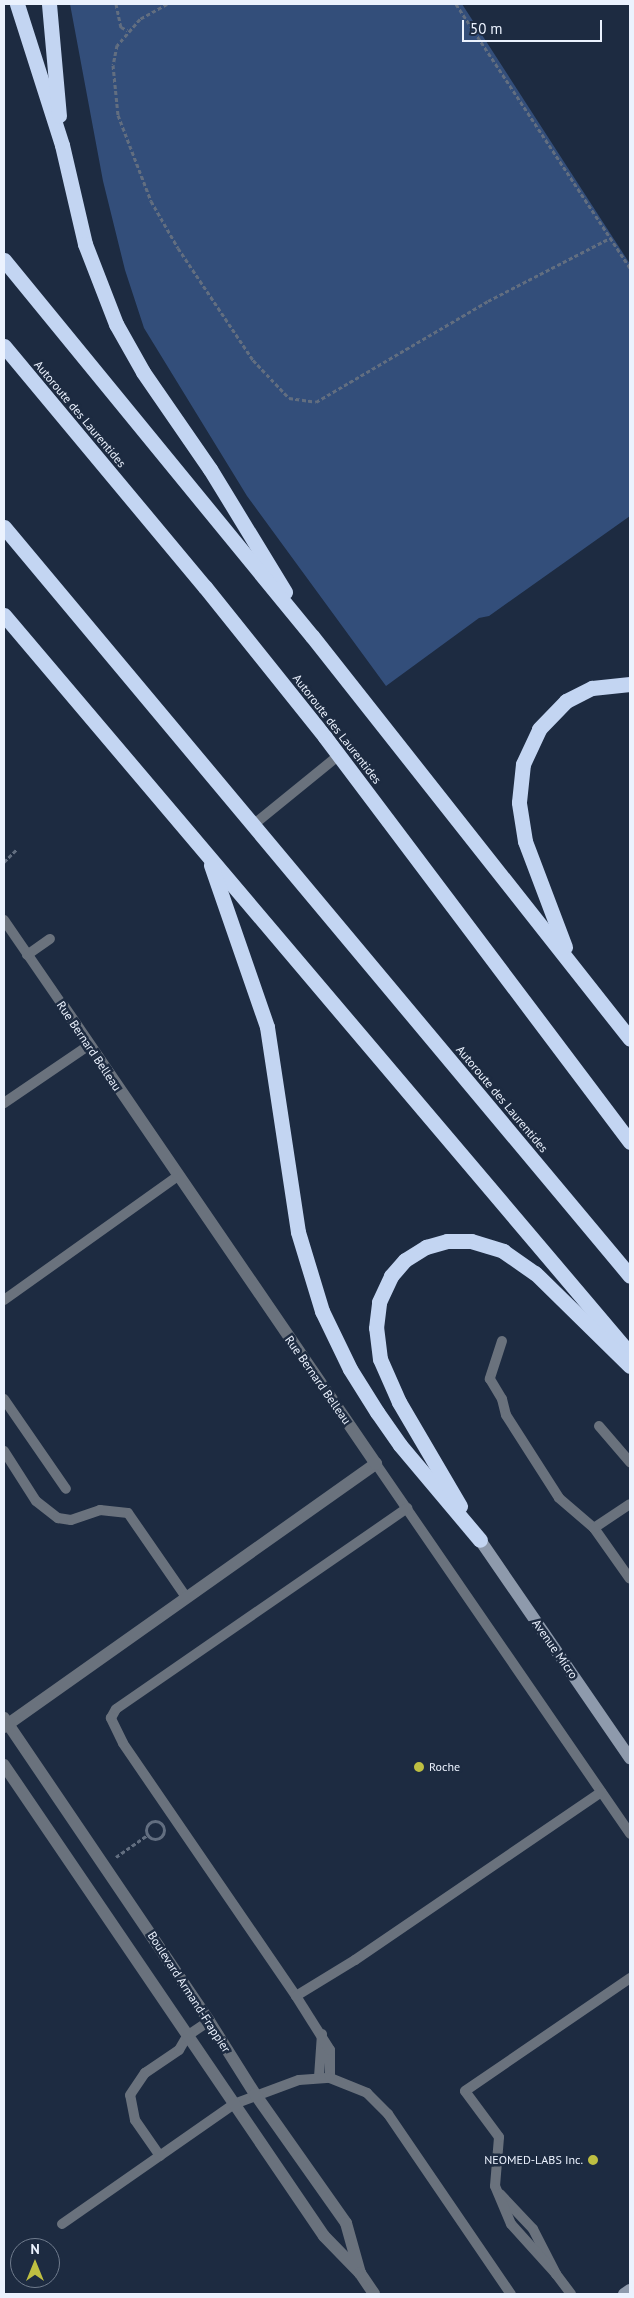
<!DOCTYPE html>
<style>
body{margin:0}
#map{position:relative;width:634px;height:2298px;overflow:hidden;background:#1d2b41;font-family:"PT Sans",sans-serif}
div>[style]{position:absolute}
[style*='--x']{left:calc(var(--x)*1px);top:calc(var(--y)*1px);width:calc(var(--w)*1px);rotate:calc(var(--a)*1deg)}
.green>*{inset:0;background:#334e7a}
.path>*{height:3px;margin-top:-1.5px;transform-origin:0;background:repeating-linear-gradient(90deg,#626e80 0 4px,transparent 0 6.5px)}
.path>.ring{margin:-1.5px;padding:0;box-sizing:content-box;background:none;border:3px solid #626e80;border-radius:50%}
.lane>*{height:10px;margin:-5px;padding:0 5px;transform-origin:5px;border-radius:5px;background:#6a727d}
.street>*{height:12px;margin:-6px;padding:0 6px;transform-origin:6px;border-radius:6px;background:#6a727d}
.secondary>*{height:12px;margin:-6px;padding:0 6px;transform-origin:6px;border-radius:6px;background:#8e9aac}
.highway>*{height:15px;margin:-7.5px;padding:0 7.5px;transform-origin:7.5px;border-radius:7.5px;background:#c3d5f2}
.dots>*{width:14px;height:14px;translate:-50% -50%;box-sizing:border-box;border:2px solid #1d2b41;border-radius:50%}
span{translate:-50% -50%;white-space:nowrap;text-align:center;line-height:1.15;-webkit-text-stroke:5px #1d2b41;paint-order:stroke}
.street-label{font-size:12px;color:#ebf2fe}
.poi-label{font-size:12px;color:#ebf2fe}
.left{translate:0 -50%;text-align:left}
.right{translate:-100% -50%;text-align:right}
.frame{position:absolute;inset:0;border:5px solid #ebf2fe;pointer-events:none}
.north{position:absolute;left:10px;top:2238px;width:50px;height:50px;box-sizing:border-box;background:#1d2b41;border:1px solid #6f7b8d;border-radius:50%;rotate:0deg;font-size:14px;font-weight:700;line-height:20px;text-align:center;color:#ebf2fe}
.north::after{content:'';display:block;margin:auto;width:18px;height:22px;background:#bebf42;clip-path:polygon(50% 0,100% 100%,50% 72%,0 100%)}
.scale{position:absolute;left:462px;top:20px;width:140px;height:22px;box-sizing:border-box;border:2px solid #ebf2fe;border-top:0;padding-left:6px;font-size:15px;line-height:18px;white-space:nowrap;color:#ebf2fe;-webkit-text-stroke:4px #1d2b41;paint-order:stroke}
</style>
<div id="map">
<div class="green">
<div style="clip-path:polygon(70px 4px,462px 4px,630px 264px,630px 516px,489px 616px,479px 618px,386px 686px,247px 496px,144px 328px,125px 270px,103px 181px)"></div>
</div>
<div class="path">
<div style="--x:116;--y:4;--w:24;--a:78"></div>
<div style="--x:121;--y:27;--w:7;--a:27"></div>
<div style="--x:167;--y:4;--w:31;--a:151"></div>
<div style="--x:140;--y:19;--w:35;--a:131"></div>
<div style="--x:117;--y:45;--w:20;--a:101"></div>
<div style="--x:113;--y:65;--w:50;--a:84.3"></div>
<div style="--x:118;--y:115;--w:92;--a:69"></div>
<div style="--x:151;--y:201;--w:54;--a:60.1"></div>
<div style="--x:178;--y:248;--w:135;--a:56.2"></div>
<div style="--x:253;--y:360;--w:52;--a:46.5"></div>
<div style="--x:289;--y:398;--w:27;--a:8"></div>
<div style="--x:316;--y:402;--w:199;--a:-30.4"></div>
<div style="--x:488;--y:301;--w:137;--a:-27.3"></div>
<div style="--x:456;--y:4;--w:316;--a:56.6"></div>
<div style="--x:4;--y:862;--w:18;--a:-45"></div>
<div class="ring" style="left:146px;top:1821px;width:15px;height:15px"></div>
<div style="--x:116;--y:1857;--w:38;--a:-35"></div>
</div>
<div class="lane">
<div style="--x:253;--y:825;--w:111;--a:-39.1"></div>
<div style="--x:4;--y:920;--w:104;--a:55.5"></div>
<div style="--x:27;--y:955;--w:28;--a:-35"></div>
<div style="--x:4;--y:1103;--w:102;--a:-34.2"></div>
<div style="--x:4;--y:1300;--w:214;--a:-35.5"></div>
<div style="--x:502;--y:1341;--w:40;--a:108"></div>
<div style="--x:490;--y:1379;--w:23;--a:59"></div>
<div style="--x:502;--y:1399;--w:16;--a:76"></div>
<div style="--x:506;--y:1415;--w:98;--a:57.4"></div>
<div style="--x:559;--y:1498;--w:46;--a:40.6"></div>
<div style="--x:594;--y:1528;--w:62;--a:54.8"></div>
<div style="--x:4;--y:1399;--w:109;--a:55.4"></div>
<div style="--x:599;--y:1426;--w:48;--a:49.3"></div>
<div style="--x:4;--y:1451;--w:59;--a:57.4"></div>
<div style="--x:36;--y:1501;--w:28;--a:38"></div>
<div style="--x:58;--y:1518;--w:13;--a:9"></div>
<div style="--x:71;--y:1520;--w:31;--a:-19"></div>
<div style="--x:100;--y:1510;--w:28;--a:6"></div>
<div style="--x:128;--y:1513;--w:102;--a:55.4"></div>
<div style="--x:376;--y:1464;--w:449;--a:55.5"></div>
<div style="--x:594;--y:1528;--w:43;--a:-33.7"></div>
<div style="--x:296;--y:1996;--w:306;--a:-124.4"></div>
<div style="--x:123;--y:1743;--w:28;--a:-116"></div>
<div style="--x:111;--y:1718;--w:10;--a:-61"></div>
<div style="--x:116;--y:1709;--w:354;--a:-34.6"></div>
<div style="--x:319;--y:2077;--w:43;--a:-86"></div>
<div style="--x:330;--y:2078;--w:28;--a:-90"></div>
<div style="--x:330;--y:2050;--w:64;--a:-122.2"></div>
<div style="--x:296;--y:1996;--w:69;--a:-31.4"></div>
<div style="--x:355;--y:1960;--w:298;--a:-34.3"></div>
<div style="--x:160;--y:2156;--w:44;--a:-124.8"></div>
<div style="--x:135;--y:2120;--w:25;--a:-101"></div>
<div style="--x:130;--y:2095;--w:27;--a:-56"></div>
<div style="--x:145;--y:2073;--w:41;--a:-34.1"></div>
<div style="--x:179;--y:2050;--w:16;--a:-60"></div>
<div style="--x:187;--y:2036;--w:27;--a:-34"></div>
<div style="--x:500;--y:2194;--w:48;--a:46.7"></div>
<div style="--x:533;--y:2229;--w:51;--a:62.9"></div>
<div style="--x:556;--y:2274;--w:25;--a:53"></div>
<div style="--x:62;--y:2224;--w:210;--a:-34.9"></div>
<div style="--x:234;--y:2104;--w:69;--a:-20.3"></div>
<div style="--x:299;--y:2080;--w:31;--a:-4"></div>
<div style="--x:330;--y:2078;--w:40;--a:22"></div>
<div style="--x:367;--y:2093;--w:30;--a:45"></div>
<div style="--x:388;--y:2114;--w:218;--a:55.7"></div>
<div style="--x:556;--y:2274;--w:67;--a:-132"></div>
<div style="--x:511;--y:2224;--w:41;--a:-112.8"></div>
<div style="--x:495;--y:2186;--w:49;--a:-85.3"></div>
<div style="--x:499;--y:2137;--w:57;--a:-126.5"></div>
<div style="--x:465;--y:2091;--w:200;--a:-34.4"></div>
</div>
<div class="street">
<div style="--x:4;--y:1718;--w:366;--a:55.9"></div>
<div style="--x:209;--y:2021;--w:86;--a:57.8"></div>
<div style="--x:255;--y:2094;--w:158;--a:54.8"></div>
<div style="--x:346;--y:2223;--w:52;--a:74.4"></div>
<div style="--x:4;--y:1727;--w:456;--a:-35.3"></div>
<div style="--x:376;--y:1464;--w:555;--a:-124.35"></div>
<div style="--x:4;--y:1765;--w:569;--a:55.81"></div>
<div style="--x:324;--y:2236;--w:52;--a:45.8"></div>
<div style="--x:360;--y:2273;--w:25;--a:56"></div>
</div>
<div class="secondary">
<div style="--x:480;--y:1540;--w:265;--a:55.5"></div>
<div style="--x:624;--y:2294;--w:7;--a:-34"></div>
</div>
<div class="highway">
<div style="--x:17;--y:4;--w:148;--a:72.3"></div>
<div style="--x:62;--y:145;--w:102;--a:76.9"></div>
<div style="--x:85;--y:244;--w:86;--a:68.8"></div>
<div style="--x:116;--y:324;--w:55;--a:60.6"></div>
<div style="--x:143;--y:372;--w:118;--a:55.4"></div>
<div style="--x:210;--y:469;--w:144;--a:58.6"></div>
<div style="--x:49;--y:4;--w:112;--a:84.9"></div>
<div style="--x:4;--y:260;--w:486;--a:50.7"></div>
<div style="--x:312;--y:636;--w:513;--a:51.72"></div>
<div style="--x:4;--y:346;--w:314;--a:50.2"></div>
<div style="--x:205;--y:587;--w:192;--a:51.3"></div>
<div style="--x:325;--y:737;--w:507;--a:53.02"></div>
<div style="--x:4;--y:527;--w:976;--a:50.11"></div>
<div style="--x:4;--y:615;--w:969;--a:49.73"></div>
<div style="--x:211;--y:865;--w:171;--a:70.9"></div>
<div style="--x:267;--y:1027;--w:207;--a:81.4"></div>
<div style="--x:298;--y:1232;--w:83;--a:73.1"></div>
<div style="--x:322;--y:1311;--w:64;--a:64.2"></div>
<div style="--x:350;--y:1369;--w:51;--a:57.9"></div>
<div style="--x:377;--y:1412;--w:40;--a:55.1"></div>
<div style="--x:400;--y:1445;--w:124;--a:49.9"></div>
<div style="--x:565;--y:947;--w:113;--a:-110.7"></div>
<div style="--x:525;--y:841;--w:39;--a:-99"></div>
<div style="--x:519;--y:802;--w:38;--a:-84"></div>
<div style="--x:523;--y:764;--w:38;--a:-65"></div>
<div style="--x:539;--y:729;--w:39;--a:-46"></div>
<div style="--x:566;--y:701;--w:29;--a:-27"></div>
<div style="--x:592;--y:688;--w:38;--a:-6"></div>
<div style="--x:460;--y:1506;--w:121;--a:-120.4"></div>
<div style="--x:399;--y:1402;--w:47;--a:-113.8"></div>
<div style="--x:380;--y:1359;--w:31;--a:-97"></div>
<div style="--x:376;--y:1328;--w:26;--a:-83"></div>
<div style="--x:379;--y:1302;--w:29;--a:-65"></div>
<div style="--x:391;--y:1276;--w:21;--a:-49"></div>
<div style="--x:405;--y:1260;--w:25;--a:-32"></div>
<div style="--x:426;--y:1247;--w:22;--a:-16"></div>
<div style="--x:447;--y:1241;--w:24;--a:0"></div>
<div style="--x:471;--y:1241;--w:34;--a:17"></div>
<div style="--x:503;--y:1251;--w:39;--a:35"></div>
<div style="--x:535;--y:1273;--w:133;--a:44.4"></div>
</div>
<div class="dots">
<div style="left:419px;top:1767px;background:#bebf42"></div>
<div style="left:593px;top:2160px;background:#bebf42"></div>
</div>
<div class="street-label">
<span style="left:80px;top:414px;rotate:50deg">Autoroute des Laurentides</span>
<span style="left:337px;top:729px;rotate:52deg">Autoroute des Laurentides</span>
<span style="left:89px;top:1046px;rotate:56deg">Rue Bernard Belleau</span>
<span style="left:502px;top:1099px;rotate:50deg">Autoroute des Laurentides</span>
<span style="left:318px;top:1380px;rotate:55deg">Rue Bernard Belleau</span>
<span style="left:555px;top:1649px;rotate:55deg">Avenue Micro</span>
<span style="left:189px;top:1992px;rotate:57deg">Boulevard Armand-Frappier</span>
</div>
<div class="poi-label">
<span class="left" style="left:429px;top:1767px">Roche</span>
<span class="right" style="left:583px;top:2160px">NEOMED-LABS Inc.</span>
</div>
<div class="frame"></div>
<div class="north">N</div>
<div class="scale">50 m</div>
</div>
